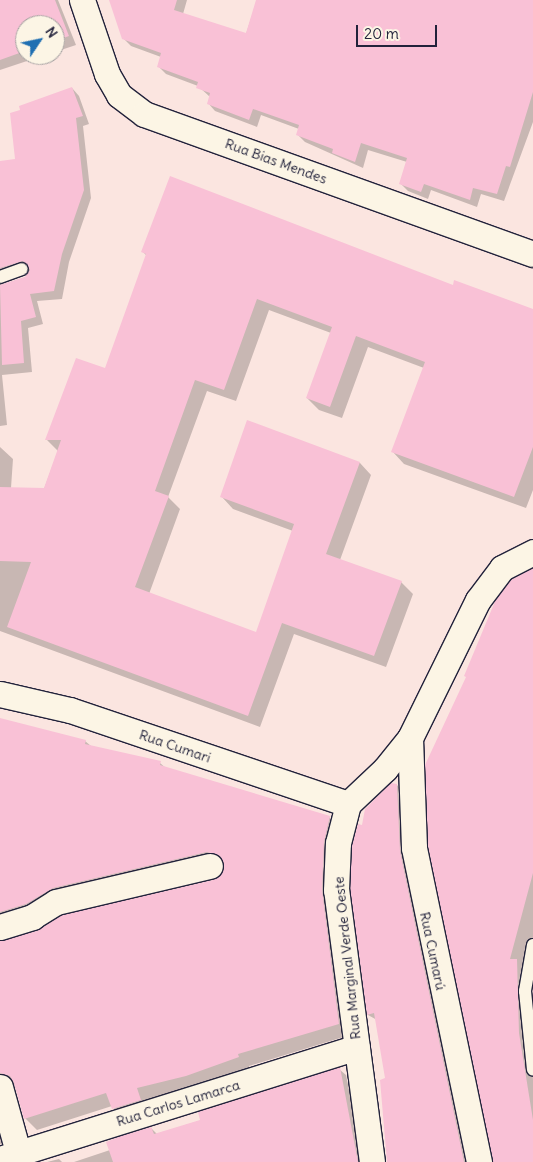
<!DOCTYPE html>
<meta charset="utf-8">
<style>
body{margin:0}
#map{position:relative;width:533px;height:1162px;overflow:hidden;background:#fbe5e0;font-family:Delius,sans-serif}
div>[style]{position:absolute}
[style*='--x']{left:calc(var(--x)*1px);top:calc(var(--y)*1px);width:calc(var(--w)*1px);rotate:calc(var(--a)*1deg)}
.shadow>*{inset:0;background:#0003}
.building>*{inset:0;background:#f9c1d6}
.roads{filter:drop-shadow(1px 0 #22223b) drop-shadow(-1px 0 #22223b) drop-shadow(0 1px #22223b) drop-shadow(0 -1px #22223b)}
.lane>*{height:12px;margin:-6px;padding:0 6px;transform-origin:6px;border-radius:6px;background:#fcf5e5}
.street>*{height:25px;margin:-12.5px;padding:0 12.5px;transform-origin:12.5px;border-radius:12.5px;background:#fcf5e5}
span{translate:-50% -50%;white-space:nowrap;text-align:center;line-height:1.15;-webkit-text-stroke:5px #fcf5e5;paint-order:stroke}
.street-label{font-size:14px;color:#22223b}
.north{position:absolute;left:15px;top:15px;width:50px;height:50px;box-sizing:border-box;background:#fcf5e5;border:1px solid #a5a1a1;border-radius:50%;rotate:56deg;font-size:14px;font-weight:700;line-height:20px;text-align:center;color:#22223b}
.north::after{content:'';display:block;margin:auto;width:18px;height:22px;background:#1f6fb2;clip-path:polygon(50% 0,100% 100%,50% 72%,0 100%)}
.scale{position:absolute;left:356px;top:25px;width:81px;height:22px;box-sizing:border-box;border:2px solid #22223b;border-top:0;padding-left:6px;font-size:15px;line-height:18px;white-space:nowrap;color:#22223b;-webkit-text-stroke:4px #fcf5e5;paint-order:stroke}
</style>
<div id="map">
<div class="shadow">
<div style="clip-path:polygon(0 0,58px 0,76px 45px,55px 52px,55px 25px,25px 25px,25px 55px,45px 55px,0 70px)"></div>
<div style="clip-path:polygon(110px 0,187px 0,183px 14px,246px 34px,257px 0,533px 0,533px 122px,504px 201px,481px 194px,477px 207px,431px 190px,428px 199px,408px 191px,400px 183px,407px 162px,368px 150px,363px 168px,305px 142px,298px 135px,299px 129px,261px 115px,257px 127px,215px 111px,208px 103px,210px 97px,198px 86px,166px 74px,158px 66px,161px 57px,131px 46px,123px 38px)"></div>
<div style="clip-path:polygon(evenodd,72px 88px,79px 96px,89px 124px,83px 126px,91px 198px,69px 262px,62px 299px,37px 301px,43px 324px,28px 328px,32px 372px,2px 375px,7px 425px,0 426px,0 162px,17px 160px,72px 88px,28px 268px,26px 277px,1px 285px,4px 277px,28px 268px)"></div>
<div style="clip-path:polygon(143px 252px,453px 286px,533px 311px,533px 490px,526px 508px,404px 464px,393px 452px,424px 368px,368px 347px,342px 418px,319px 410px,307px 398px,331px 333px,269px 310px,236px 401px,207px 391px,168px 497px,180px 509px,149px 594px,257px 634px,293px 531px,233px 509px,222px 497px,248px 422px,360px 463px,371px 475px,340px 560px,401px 582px,413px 594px,386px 667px,294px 634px,260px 727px,0 631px,0 447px,13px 459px,11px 488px,44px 489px,58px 451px,47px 440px,106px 370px,147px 256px)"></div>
<div style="clip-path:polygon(533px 569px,533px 948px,523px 999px,533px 1079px,533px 1162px,493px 1162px)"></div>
<div style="clip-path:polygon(0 719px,85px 741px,91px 746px,160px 763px,167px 769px,329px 817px,341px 829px,350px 1035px,249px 1066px,250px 1069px,125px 1120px,112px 1106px,37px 1130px,25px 1118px,15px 1086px,8px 1084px,0 1092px,0 942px,214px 881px,225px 870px,224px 864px,65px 899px,0 934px)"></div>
<div style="clip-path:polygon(397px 785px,403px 792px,469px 1162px,388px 1162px,386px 1079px,377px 1020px,368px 1015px,352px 889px,363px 826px)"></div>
<div style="clip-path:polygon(339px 1069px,346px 1075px,364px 1162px,74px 1162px,110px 1150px,151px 1128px,157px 1134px,202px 1120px)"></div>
<div style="clip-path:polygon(0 1113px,8px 1142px,0 1144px)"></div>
<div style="clip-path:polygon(59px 1159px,62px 1162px,47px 1162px)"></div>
</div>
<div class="building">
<div style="clip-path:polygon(0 0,55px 0,69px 36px,55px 41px,55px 25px,25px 25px,25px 51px,0 60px)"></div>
<div style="clip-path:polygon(109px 0,177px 0,174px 10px,246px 33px,256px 0,533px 0,533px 92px,510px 167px,506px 166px,497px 194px,473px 188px,470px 200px,424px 184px,421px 192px,399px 184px,407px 158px,361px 143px,355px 162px,332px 153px,333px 149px,296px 135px,299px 125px,253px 109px,249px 120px,207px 104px,210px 93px,196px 88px,198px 82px,157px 67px,161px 53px,122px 39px)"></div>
<div style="clip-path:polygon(72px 87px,83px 116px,76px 118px,84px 190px,62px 254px,54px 291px,30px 294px,36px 317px,21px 321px,24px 363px,2px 365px,0 285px,25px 277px,30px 270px,23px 261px,0 268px,0 161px,15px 159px,10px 113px,20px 110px,19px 106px)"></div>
<div style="clip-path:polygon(170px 176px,453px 285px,454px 280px,533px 309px,533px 447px,514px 497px,391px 452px,425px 362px,356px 336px,330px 407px,306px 398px,332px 327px,257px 299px,224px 390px,195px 380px,155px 491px,169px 496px,135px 587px,256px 632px,294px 524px,220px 497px,247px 420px,360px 462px,326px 554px,402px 581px,374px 656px,282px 623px,248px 716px,7px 627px,31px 562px,0 561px,0 487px,44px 488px,61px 440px,45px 440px,76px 358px,105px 368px,146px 254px,141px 252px)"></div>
<div style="clip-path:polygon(533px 568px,533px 873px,510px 959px,517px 959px,519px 1033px,533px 1120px,533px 1162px,493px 1162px,428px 846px,425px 765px,466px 677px,464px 676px,496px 599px,512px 579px)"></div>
<div style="clip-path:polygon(0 718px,86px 740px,85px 744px,161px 761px,160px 765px,330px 816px,324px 842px,322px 890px,339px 1024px,238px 1054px,239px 1057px,186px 1076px,137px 1088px,141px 1100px,112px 1109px,106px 1093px,24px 1119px,14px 1083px,10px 1076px,0 1073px,0 941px,37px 931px,62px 915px,213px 880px,220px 876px,224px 863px,220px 856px,207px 852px,53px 888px,26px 904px,0 912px)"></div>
<div style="clip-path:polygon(391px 783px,397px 784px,400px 851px,464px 1162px,387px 1162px,380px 1080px,385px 1078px,374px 1013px,367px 1015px,350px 889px,352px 845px,358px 824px,362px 825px,365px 809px)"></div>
<div style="clip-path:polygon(340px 1067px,358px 1162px,113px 1162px,106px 1142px,121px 1136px,151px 1127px,154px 1134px,200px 1120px,198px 1112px)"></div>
</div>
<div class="roads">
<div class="lane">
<div style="--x:0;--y:277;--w:23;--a:-20"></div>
<div style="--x:533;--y:945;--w:47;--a:99.9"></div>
<div style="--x:525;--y:991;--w:79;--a:84.2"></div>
</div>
<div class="street">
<div style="--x:82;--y:0;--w:78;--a:71.3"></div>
<div style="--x:107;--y:74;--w:24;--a:60"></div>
<div style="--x:119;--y:95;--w:31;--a:37"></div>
<div style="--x:144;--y:114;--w:413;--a:19.8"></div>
<div style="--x:0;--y:694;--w:72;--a:12.9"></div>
<div style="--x:70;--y:710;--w:293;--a:18.7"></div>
<div style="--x:410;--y:738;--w:110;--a:87.9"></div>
<div style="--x:414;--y:848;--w:321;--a:78.3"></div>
<div style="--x:0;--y:927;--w:34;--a:-17"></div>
<div style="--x:32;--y:917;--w:28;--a:-32"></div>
<div style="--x:56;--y:902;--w:158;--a:-13.2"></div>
<div style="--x:0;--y:1087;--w:67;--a:74.5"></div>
<div style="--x:0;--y:1159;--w:374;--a:-17.4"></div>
<div style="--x:372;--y:1162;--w:274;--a:-97.5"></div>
<div style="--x:336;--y:890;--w:47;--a:-87.6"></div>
<div style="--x:338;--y:843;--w:40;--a:-75.6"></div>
<div style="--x:348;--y:804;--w:51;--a:-43.4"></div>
<div style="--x:385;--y:769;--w:40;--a:-51"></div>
<div style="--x:410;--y:738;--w:154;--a:-63.8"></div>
<div style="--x:478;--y:600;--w:40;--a:-53"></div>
<div style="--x:502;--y:568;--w:35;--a:-27"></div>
</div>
</div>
<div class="street-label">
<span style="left:276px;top:161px;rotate:20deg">Rua Bias Mendes</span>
<span style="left:175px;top:746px;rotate:19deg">Rua Cumari</span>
<span style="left:433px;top:951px;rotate:78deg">Rua Cumarú</span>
<span style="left:347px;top:958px;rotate:-96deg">Rua Marginal Verde Oeste</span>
<span style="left:178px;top:1103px;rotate:-17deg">Rua Carlos Lamarca</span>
</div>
<div class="north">N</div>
<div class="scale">20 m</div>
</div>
